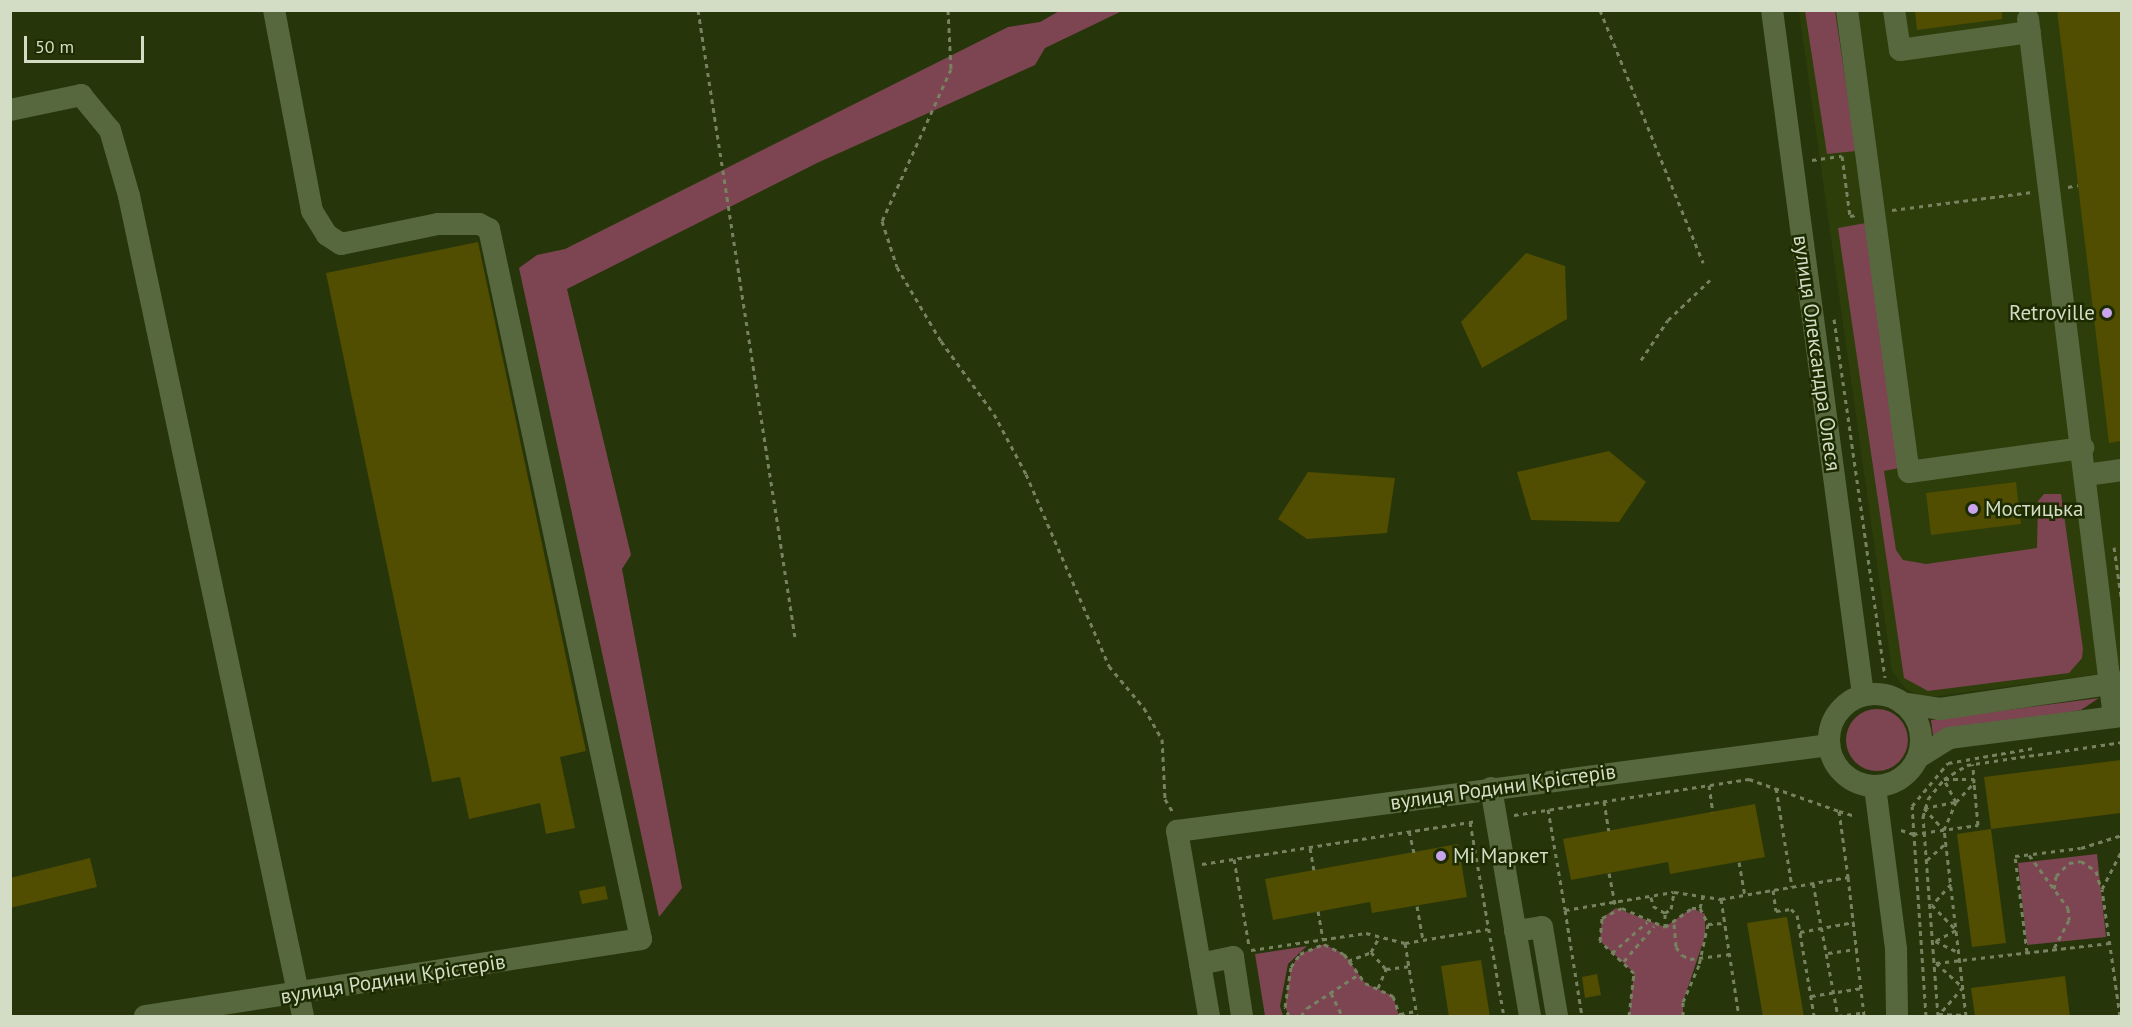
<!DOCTYPE html>
<meta charset="utf-8">
<style>
body{margin:0}
#map{position:relative;width:2132px;height:1027px;overflow:hidden;background:#27350b;font-family:"PT Sans",sans-serif}
div>[style]{position:absolute}
[style*='--x']{left:calc(var(--x)*1px);top:calc(var(--y)*1px);width:calc(var(--w)*1px);rotate:calc(var(--a)*1deg)}
.built>*{inset:0;background:#2d3e0a}
.green>*{inset:0;background:#7c4551}
.round{border-radius:50%}
.building>*{inset:0;background:#514d01}
.path>*{height:3px;margin-top:-1.5px;transform-origin:0;background:repeating-linear-gradient(90deg,#768260 0 4.5px,transparent 0 9px)}
.minor>*{height:22px;margin:-11px;padding:0 11px;transform-origin:11px;border-radius:11px;background:#57683e}
.minor>.ring{margin:-11px;padding:0;box-sizing:content-box;background:none;border:22px solid #57683e;border-radius:50%}
.dots>*{width:16px;height:16px;translate:-50% -50%;box-sizing:border-box;border:3px solid #1d2b01;border-radius:50%}
span{translate:-50% -50%;white-space:nowrap;text-align:center;line-height:1.15;-webkit-text-stroke:5px #1d2b01;paint-order:stroke}
.poi-label{font-size:21px;color:#d3ddc6}
.right{translate:-100% -50%;text-align:right}
.left{translate:0 -50%;text-align:left}
.street-label{font-size:21px;color:#d3ddc6}
.frame{position:absolute;inset:0;border:12px solid #d3ddc6;pointer-events:none}
.scale{position:absolute;left:24px;top:36px;width:120px;height:27px;box-sizing:border-box;border:3px solid #d3ddc6;border-top:0;padding-left:8px;font-size:18px;line-height:21px;white-space:nowrap;color:#d3ddc6;-webkit-text-stroke:4px #1d2b01;paint-order:stroke}
</style>
<div id="map">
<div class="built">
<div style="clip-path:polygon(1799px 11px,2121px 11px,2121px 671px,1924px 698px,1906px 689px,1892px 671px)"></div>
</div>
<div class="green">
<div style="clip-path:polygon(1061px 10px,1122px 11px,1045px 48px,1035px 65px,817px 163px,567px 289px,631px 555px,622px 569px,682px 888px,659px 917px,519px 268px,537px 255px,565px 249px,1008px 27px,1040px 22px)"></div>
<div style="clip-path:polygon(1805px 11px,1835px 11px,1856px 151px,1827px 154px)"></div>
<div style="clip-path:polygon(1866px 223px,1899px 468px,1884px 471px,1896px 550px,1903px 560px,1926px 564px,2037px 548px,2038px 501px,2044px 494px,2061px 494px,2083px 649px,2082px 658px,2069px 673px,1928px 691px,1904px 678px,1838px 228px)"></div>
<div style="clip-path:polygon(2099px 698px,2081px 710px,1933px 735px,1931px 720px)"></div>
<div class="round" style="left:1846px;top:709px;width:62px;height:62px"></div>
<div style="clip-path:polygon(2097px 854px,2106px 937px,2027px 945px,2018px 863px)"></div>
<div style="clip-path:polygon(1616px 908px,1665px 927px,1692px 908px,1705px 914px,1705px 936px,1683px 1002px,1683px 1016px,1629px 1016px,1634px 973px,1600px 941px,1602px 918px)"></div>
<div style="clip-path:polygon(1324px 944px,1344px 954px,1365px 983px,1393px 996px,1399px 1016px,1289px 1016px,1285px 1007px,1291px 967px,1300px 954px)"></div>
<div style="clip-path:polygon(1307px 946px,1288px 964px,1280px 1006px,1283px 1016px,1265px 1016px,1255px 954px)"></div>
</div>
<div class="building">
<div style="clip-path:polygon(1915px 10px,2002px 10px,2002px 19px,1917px 30px)"></div>
<div style="clip-path:polygon(2057px 10px,2121px 10px,2121px 441px,2109px 443px)"></div>
<div style="clip-path:polygon(478px 242px,586px 751px,560px 757px,575px 828px,546px 834px,540px 803px,469px 819px,460px 777px,432px 782px,326px 273px)"></div>
<div style="clip-path:polygon(1526px 253px,1565px 266px,1567px 319px,1482px 368px,1461px 322px)"></div>
<div style="clip-path:polygon(1609px 451px,1646px 482px,1619px 522px,1531px 520px,1517px 472px)"></div>
<div style="clip-path:polygon(1308px 472px,1395px 478px,1387px 533px,1307px 539px,1278px 519px)"></div>
<div style="clip-path:polygon(2016px 482px,2021px 524px,1931px 535px,1926px 493px)"></div>
<div style="clip-path:polygon(2121px 760px,2121px 813px,1991px 829px,1984px 777px)"></div>
<div style="clip-path:polygon(1755px 804px,1765px 857px,1670px 874px,1668px 862px,1571px 880px,1563px 839px)"></div>
<div style="clip-path:polygon(1991px 829px,2006px 943px,1972px 947px,1957px 834px)"></div>
<div style="clip-path:polygon(1458px 844px,1467px 897px,1372px 913px,1370px 902px,1273px 920px,1265px 879px)"></div>
<div style="clip-path:polygon(90px 858px,97px 887px,10px 908px,10px 878px)"></div>
<div style="clip-path:polygon(605px 886px,608px 899px,582px 904px,579px 891px)"></div>
<div style="clip-path:polygon(1787px 917px,1804px 1017px,1763px 1017px,1747px 923px)"></div>
<div style="clip-path:polygon(1481px 960px,1490px 1017px,1449px 1017px,1441px 966px)"></div>
<div style="clip-path:polygon(1597px 974px,1601px 995px,1585px 998px,1582px 977px)"></div>
<div style="clip-path:polygon(2065px 976px,2070px 1017px,1975px 1017px,1971px 988px)"></div>
</div>
<div class="path">
<div style="--x:698;--y:10;--w:634;--a:81.21"></div>
<div style="--x:948;--y:10;--w:59;--a:87.1"></div>
<div style="--x:951;--y:69;--w:167;--a:114.4"></div>
<div style="--x:882;--y:221;--w:48;--a:71.9"></div>
<div style="--x:897;--y:267;--w:86;--a:59.3"></div>
<div style="--x:941;--y:341;--w:90;--a:54"></div>
<div style="--x:994;--y:414;--w:68;--a:61.9"></div>
<div style="--x:1026;--y:474;--w:209;--a:66.6"></div>
<div style="--x:1109;--y:666;--w:55;--a:50.2"></div>
<div style="--x:1144;--y:708;--w:36;--a:60"></div>
<div style="--x:1162;--y:739;--w:60;--a:87.1"></div>
<div style="--x:1165;--y:799;--w:17;--a:59"></div>
<div style="--x:1600;--y:10;--w:273;--a:67.8"></div>
<div style="--x:1812;--y:160;--w:30;--a:-8"></div>
<div style="--x:1842;--y:156;--w:61;--a:82.4"></div>
<div style="--x:1850;--y:216;--w:6;--a:-9"></div>
<div style="--x:2068;--y:187;--w:10;--a:-11"></div>
<div style="--x:1892;--y:210;--w:141;--a:-7.3"></div>
<div style="--x:1834;--y:319;--w:362;--a:81.9"></div>
<div style="--x:1641;--y:360;--w:48;--a:-56"></div>
<div style="--x:1668;--y:320;--w:58;--a:-43.6"></div>
<div style="--x:2114;--y:547;--w:57;--a:81.9"></div>
<div style="--x:1709;--y:785;--w:27;--a:82"></div>
<div style="--x:1776;--y:788;--w:100;--a:80.8"></div>
<div style="--x:1604;--y:801;--w:30;--a:81"></div>
<div style="--x:1924;--y:808;--w:33;--a:-11"></div>
<div style="--x:1956;--y:802;--w:26;--a:-118"></div>
<div style="--x:1944;--y:779;--w:30;--a:0"></div>
<div style="--x:1924;--y:808;--w:30;--a:48"></div>
<div style="--x:1548;--y:809;--w:102;--a:80.4"></div>
<div style="--x:1565;--y:910;--w:110;--a:-9.4"></div>
<div style="--x:1674;--y:892;--w:48;--a:8.5"></div>
<div style="--x:1721;--y:899;--w:129;--a:-9.8"></div>
<div style="--x:1848;--y:877;--w:140;--a:83.4"></div>
<div style="--x:1839;--y:811;--w:14;--a:17"></div>
<div style="--x:1514;--y:815;--w:238;--a:-8.7"></div>
<div style="--x:1749;--y:779;--w:96;--a:19.6"></div>
<div style="--x:1839;--y:811;--w:67;--a:82.2"></div>
<div style="--x:1470;--y:822;--w:197;--a:80.1"></div>
<div style="--x:1901;--y:830;--w:13;--a:18"></div>
<div style="--x:1913;--y:834;--w:66;--a:-7.9"></div>
<div style="--x:1978;--y:825;--w:42;--a:-95.4"></div>
<div style="--x:1409;--y:831;--w:22;--a:77"></div>
<div style="--x:1310;--y:848;--w:22;--a:80"></div>
<div style="--x:2029;--y:855;--w:66;--a:53.7"></div>
<div style="--x:2068;--y:908;--w:12;--a:85"></div>
<div style="--x:2069;--y:920;--w:32;--a:118"></div>
<div style="--x:1234;--y:859;--w:88;--a:80.2"></div>
<div style="--x:1927;--y:860;--w:25;--a:-42"></div>
<div style="--x:1739;--y:862;--w:34;--a:80"></div>
<div style="--x:1202;--y:864;--w:278;--a:-8.9"></div>
<div style="--x:1609;--y:873;--w:36;--a:79"></div>
<div style="--x:1813;--y:883;--w:135;--a:79.4"></div>
<div style="--x:1951;--y:884;--w:28;--a:132"></div>
<div style="--x:1932;--y:905;--w:35;--a:46"></div>
<div style="--x:1956;--y:930;--w:24;--a:152"></div>
<div style="--x:1935;--y:941;--w:25;--a:26"></div>
<div style="--x:2054;--y:889;--w:13;--a:-81"></div>
<div style="--x:2056;--y:876;--w:18;--a:-45"></div>
<div style="--x:2069;--y:863;--w:12;--a:-9"></div>
<div style="--x:2081;--y:861;--w:18;--a:34"></div>
<div style="--x:2096;--y:871;--w:18;--a:74"></div>
<div style="--x:1773;--y:890;--w:21;--a:82"></div>
<div style="--x:1776;--y:911;--w:15;--a:-8"></div>
<div style="--x:1791;--y:909;--w:8;--a:45"></div>
<div style="--x:1797;--y:915;--w:102;--a:80.4"></div>
<div style="--x:1651;--y:897;--w:9;--a:77"></div>
<div style="--x:1653;--y:906;--w:14;--a:30"></div>
<div style="--x:1665;--y:913;--w:7;--a:-34"></div>
<div style="--x:1671;--y:909;--w:17;--a:-80"></div>
<div style="--x:1721;--y:899;--w:118;--a:81.3"></div>
<div style="--x:1417;--y:906;--w:35;--a:80"></div>
<div style="--x:1700;--y:908;--w:12;--a:-76"></div>
<div style="--x:1565;--y:910;--w:107;--a:80.9"></div>
<div style="--x:1318;--y:911;--w:28;--a:80"></div>
<div style="--x:1665;--y:914;--w:13;--a:90"></div>
<div style="--x:1674;--y:924;--w:23;--a:85"></div>
<div style="--x:1676;--y:947;--w:10;--a:53"></div>
<div style="--x:1682;--y:955;--w:9;--a:27"></div>
<div style="--x:1690;--y:959;--w:39;--a:-7"></div>
<div style="--x:1708;--y:924;--w:16;--a:-4"></div>
<div style="--x:1800;--y:932;--w:55;--a:-10.5"></div>
<div style="--x:1405;--y:943;--w:74;--a:80.7"></div>
<div style="--x:1251;--y:950;--w:116;--a:-8.4"></div>
<div style="--x:1366;--y:933;--w:40;--a:14.4"></div>
<div style="--x:1405;--y:943;--w:84;--a:-9.6"></div>
<div style="--x:1371;--y:952;--w:23;--a:49"></div>
<div style="--x:2027;--y:952;--w:97;--a:-97.1"></div>
<div style="--x:2015;--y:856;--w:66;--a:-6.9"></div>
<div style="--x:2081;--y:848;--w:43;--a:-17.6"></div>
<div style="--x:1612;--y:953;--w:47;--a:-41.5"></div>
<div style="--x:1828;--y:953;--w:30;--a:-8"></div>
<div style="--x:1348;--y:961;--w:25;--a:-21"></div>
<div style="--x:1371;--y:952;--w:18;--a:-61"></div>
<div style="--x:1624;--y:961;--w:46;--a:-49.4"></div>
<div style="--x:1936;--y:963;--w:175;--a:-6.6"></div>
<div style="--x:1936;--y:963;--w:36;--a:42"></div>
<div style="--x:1963;--y:987;--w:37;--a:131"></div>
<div style="--x:1378;--y:988;--w:21;--a:-67"></div>
<div style="--x:1386;--y:969;--w:23;--a:-7"></div>
<div style="--x:1331;--y:993;--w:25;--a:64"></div>
<div style="--x:1811;--y:996;--w:52;--a:-8.9"></div>
<div style="--x:1400;--y:1014;--w:16;--a:-11"></div>
<div style="--x:1938;--y:1014;--w:28;--a:2"></div>
<div style="--x:1289;--y:1016;--w:10;--a:-114"></div>
<div style="--x:1285;--y:1007;--w:40;--a:-81.5"></div>
<div style="--x:1291;--y:967;--w:16;--a:-55"></div>
<div style="--x:1300;--y:954;--w:26;--a:-23"></div>
<div style="--x:1324;--y:944;--w:22;--a:27"></div>
<div style="--x:1344;--y:954;--w:36;--a:54"></div>
<div style="--x:1365;--y:983;--w:31;--a:25"></div>
<div style="--x:1393;--y:996;--w:21;--a:71"></div>
<div style="--x:1301;--y:1016;--w:10;--a:-53"></div>
<div style="--x:1307;--y:1008;--w:59;--a:-33.1"></div>
<div style="--x:1629;--y:1016;--w:43;--a:-83.4"></div>
<div style="--x:1634;--y:973;--w:47;--a:-136.7"></div>
<div style="--x:1600;--y:941;--w:23;--a:-85"></div>
<div style="--x:1602;--y:918;--w:22;--a:-27"></div>
<div style="--x:1622;--y:908;--w:47;--a:23.8"></div>
<div style="--x:1665;--y:927;--w:33;--a:-35"></div>
<div style="--x:1692;--y:908;--w:8;--a:0"></div>
<div style="--x:1700;--y:908;--w:18;--a:63"></div>
<div style="--x:1708;--y:924;--w:42;--a:102.4"></div>
<div style="--x:1699;--y:965;--w:40;--a:113.4"></div>
<div style="--x:1683;--y:1002;--w:14;--a:90"></div>
<div style="--x:1838;--y:1016;--w:27;--a:-8"></div>
<div style="--x:1926;--y:1016;--w:210;--a:-93.8"></div>
<div style="--x:1912;--y:806;--w:56;--a:-50.1"></div>
<div style="--x:1948;--y:763;--w:87;--a:-9.9"></div>
<div style="--x:1938;--y:1016;--w:200;--a:-94.3"></div>
<div style="--x:1923;--y:817;--w:19;--a:-74"></div>
<div style="--x:1928;--y:799;--w:26;--a:-51"></div>
<div style="--x:1944;--y:779;--w:27;--a:-31"></div>
<div style="--x:1967;--y:765;--w:157;--a:-8.4"></div>
<div style="--x:1966;--y:1016;--w:187;--a:-96.7"></div>
<div style="--x:1944;--y:830;--w:30;--a:-67"></div>
<div style="--x:1956;--y:802;--w:26;--a:-47"></div>
<div style="--x:1974;--y:783;--w:19;--a:-93"></div>
<div style="--x:2120;--y:1016;--w:128;--a:-98.1"></div>
<div style="--x:2102;--y:889;--w:44;--a:-62.9"></div>
</div>
<div class="minor">
<div style="--x:1772;--y:10;--w:691;--a:82.43"></div>
<div style="--x:1847;--y:10;--w:466;--a:82.4"></div>
<div style="--x:1909;--y:472;--w:176;--a:-7.9"></div>
<div style="--x:1894;--y:10;--w:40;--a:81.5"></div>
<div style="--x:1900;--y:50;--w:131;--a:-7.9"></div>
<div style="--x:2028;--y:19;--w:703;--a:82.98"></div>
<div style="--x:10;--y:110;--w:73;--a:-11.9"></div>
<div style="--x:81;--y:95;--w:45;--a:50.4"></div>
<div style="--x:110;--y:130;--w:69;--a:73.9"></div>
<div style="--x:129;--y:196;--w:838;--a:78.02"></div>
<div style="--x:2086;--y:475;--w:36;--a:-8"></div>
<div class="ring" style="left:1829px;top:694px;width:70px;height:70px"></div>
<div style="--x:1902;--y:703;--w:38;--a:9"></div>
<div style="--x:1940;--y:709;--w:184;--a:-8.4"></div>
<div style="--x:1919;--y:757;--w:36;--a:-32"></div>
<div style="--x:1949;--y:738;--w:174;--a:-7.2"></div>
<div style="--x:1875;--y:787;--w:163;--a:82.6"></div>
<div style="--x:1896;--y:949;--w:67;--a:89.1"></div>
<div style="--x:1491;--y:788;--w:231;--a:80.3"></div>
<div style="--x:1515;--y:931;--w:27;--a:-8"></div>
<div style="--x:1542;--y:927;--w:90;--a:80.4"></div>
<div style="--x:1200;--y:964;--w:34;--a:-12"></div>
<div style="--x:1233;--y:957;--w:60;--a:81.3"></div>
<div style="--x:145;--y:1016;--w:502;--a:-8.82"></div>
<div style="--x:641;--y:939;--w:726;--a:-102.08"></div>
<div style="--x:489;--y:229;--w:11;--a:-153"></div>
<div style="--x:479;--y:224;--w:41;--a:180"></div>
<div style="--x:438;--y:224;--w:99;--a:168.3"></div>
<div style="--x:341;--y:244;--w:17;--a:-147"></div>
<div style="--x:327;--y:235;--w:28;--a:-122"></div>
<div style="--x:312;--y:211;--w:205;--a:-100.7"></div>
<div style="--x:1209;--y:1016;--w:188;--a:-99.8"></div>
<div style="--x:1177;--y:831;--w:658;--a:-7.51"></div>
</div>
<div class="dots">
<div style="left:2107px;top:313px;background:#c9a5ee"></div>
<div style="left:1973px;top:509px;background:#c9a5ee"></div>
<div style="left:1441px;top:856px;background:#c9a5ee"></div>
</div>
<div class="poi-label">
<span class="right" style="left:2095px;top:313px">Retroville</span>
<span class="left" style="left:1985px;top:509px">Мостицька</span>
<span class="left" style="left:1453px;top:856px">Мі Маркет</span>
</div>
<div class="street-label">
<span style="left:1817px;top:353px;rotate:82deg">вулиця Олександра Олеся</span>
<span style="left:1503px;top:787px;rotate:-8deg">вулиця Родини Крістерів</span>
<span style="left:393px;top:979px;rotate:-9deg">вулиця Родини Крістерів</span>
</div>
<div class="frame"></div>
<div class="scale">50 m</div>
</div>
